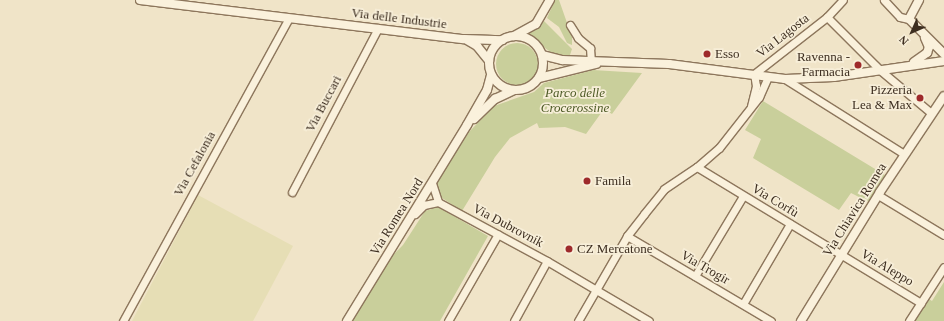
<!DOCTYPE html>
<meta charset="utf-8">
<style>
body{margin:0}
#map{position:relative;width:944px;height:321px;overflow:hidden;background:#f0e4c8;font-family:Georgia,serif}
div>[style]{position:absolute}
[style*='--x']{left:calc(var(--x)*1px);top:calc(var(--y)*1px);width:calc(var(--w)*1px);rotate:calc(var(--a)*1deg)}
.farmland>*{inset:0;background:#e6deb5}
.green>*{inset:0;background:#c9cf9b}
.round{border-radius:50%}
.roads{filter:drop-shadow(1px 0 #8d765c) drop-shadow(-1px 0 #8d765c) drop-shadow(0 1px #8d765c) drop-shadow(0 -1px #8d765c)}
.minor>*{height:7px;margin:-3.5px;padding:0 3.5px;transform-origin:3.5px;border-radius:3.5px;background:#faf1dc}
.tertiary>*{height:8px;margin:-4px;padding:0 4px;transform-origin:4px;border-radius:4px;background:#faf1dc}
.tertiary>.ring{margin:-4px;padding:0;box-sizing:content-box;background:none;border:8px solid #faf1dc;border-radius:50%}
.dots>*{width:11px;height:11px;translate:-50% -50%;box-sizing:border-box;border:2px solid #f7eed8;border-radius:50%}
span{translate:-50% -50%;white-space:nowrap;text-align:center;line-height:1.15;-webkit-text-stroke:3.5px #f7eed8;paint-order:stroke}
.street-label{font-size:13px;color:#3d2e20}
.poi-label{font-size:13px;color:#3d2e20}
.left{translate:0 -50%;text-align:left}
.right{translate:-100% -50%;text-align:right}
.park-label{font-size:13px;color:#4d5a26;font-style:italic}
.north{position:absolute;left:892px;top:12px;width:40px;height:40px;-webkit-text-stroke:3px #f7eed8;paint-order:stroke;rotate:225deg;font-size:11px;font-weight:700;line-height:16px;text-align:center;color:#3d2e20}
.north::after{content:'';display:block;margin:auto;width:14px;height:18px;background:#3d2e20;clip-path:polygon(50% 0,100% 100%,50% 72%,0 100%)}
</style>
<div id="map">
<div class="farmland">
<div style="clip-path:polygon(198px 195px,293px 246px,253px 321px,132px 321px)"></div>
</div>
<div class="green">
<div style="clip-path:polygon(555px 0,559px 0,572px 37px,572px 45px,567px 43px,559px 27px,547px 18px)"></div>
<div style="clip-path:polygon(544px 21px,572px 49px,570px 55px,556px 56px,527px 35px)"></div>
<div class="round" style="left:496px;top:43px;width:42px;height:42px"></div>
<div style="clip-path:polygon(593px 70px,642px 73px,612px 114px,604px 109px,586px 134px,565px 127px,539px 128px,537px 123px,510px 138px,495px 157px,462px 211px,442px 198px,437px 190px,437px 182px,469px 132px,494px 106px,534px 92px,544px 83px)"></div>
<div style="clip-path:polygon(763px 101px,885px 175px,869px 202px,851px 193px,839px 210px,753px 158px,761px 139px,745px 130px)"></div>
<div style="clip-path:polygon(438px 207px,488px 236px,440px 321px,352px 321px,391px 257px,403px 245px,425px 211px)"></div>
<div style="clip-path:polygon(944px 282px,944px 321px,915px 321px,929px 299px,932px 301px)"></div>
</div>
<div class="roads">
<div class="minor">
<div style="--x:884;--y:0;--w:23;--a:47"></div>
<div style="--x:900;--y:17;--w:9;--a:13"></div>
<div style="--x:827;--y:17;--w:75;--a:45"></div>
<div style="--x:880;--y:70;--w:67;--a:40.1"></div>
<div style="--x:570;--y:25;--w:15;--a:58"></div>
<div style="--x:578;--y:38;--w:16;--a:40"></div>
<div style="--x:590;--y:48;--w:13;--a:86"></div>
<div style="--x:591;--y:61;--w:6;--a:135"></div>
<div style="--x:785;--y:79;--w:141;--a:32.2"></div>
<div style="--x:751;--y:106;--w:21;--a:-76"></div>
<div style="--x:756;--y:86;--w:12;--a:-99"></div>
<div style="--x:754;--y:74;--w:93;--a:-38"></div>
<div style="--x:827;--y:17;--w:23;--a:-47"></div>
<div style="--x:697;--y:167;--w:262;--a:31.3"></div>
<div style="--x:432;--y:183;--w:20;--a:72"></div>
<div style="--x:438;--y:202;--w:124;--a:28.4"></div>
<div style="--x:547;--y:261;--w:118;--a:30.5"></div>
<div style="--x:292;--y:192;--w:185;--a:-62.3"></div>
<div style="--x:878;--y:195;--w:77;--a:31.2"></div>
<div style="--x:415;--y:214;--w:13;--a:-45"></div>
<div style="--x:424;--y:205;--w:14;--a:-12"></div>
<div style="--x:627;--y:236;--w:167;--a:30.6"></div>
<div style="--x:695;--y:276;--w:93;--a:-59"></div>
<div style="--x:743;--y:304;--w:93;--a:-59.6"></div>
<div style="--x:123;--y:321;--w:345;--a:-61.3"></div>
<div style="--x:448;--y:321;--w:100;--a:-60.1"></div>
<div style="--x:514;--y:321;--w:68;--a:-61.2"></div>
<div style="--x:578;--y:321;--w:98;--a:-60"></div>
<div style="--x:627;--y:236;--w:28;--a:-52"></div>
<div style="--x:644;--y:214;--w:32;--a:-51"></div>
<div style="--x:664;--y:189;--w:40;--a:-34"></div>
<div style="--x:697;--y:167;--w:29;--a:-41"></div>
<div style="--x:719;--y:148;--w:65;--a:-51.9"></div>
<div style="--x:759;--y:97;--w:22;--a:-66"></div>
<div style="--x:909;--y:321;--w:64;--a:-57.1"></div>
</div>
<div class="tertiary">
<div style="--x:140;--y:0;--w:326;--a:6.9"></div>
<div style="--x:464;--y:39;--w:38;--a:2"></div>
<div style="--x:919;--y:0;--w:21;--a:118"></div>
<div style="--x:909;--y:19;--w:49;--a:45"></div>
<div style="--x:514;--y:36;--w:25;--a:-29"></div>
<div style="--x:536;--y:24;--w:28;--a:-60"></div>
<div class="ring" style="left:489px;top:36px;width:46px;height:46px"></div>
<div style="--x:467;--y:40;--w:12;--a:31"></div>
<div style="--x:477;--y:46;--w:19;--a:51"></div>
<div style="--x:542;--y:55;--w:21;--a:14"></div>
<div style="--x:562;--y:60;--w:107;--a:2.1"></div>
<div style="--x:669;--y:64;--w:117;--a:7.4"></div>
<div style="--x:785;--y:79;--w:49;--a:-2.3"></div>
<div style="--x:834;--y:77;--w:111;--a:-8.3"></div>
<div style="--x:914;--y:62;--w:16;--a:-35"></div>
<div style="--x:927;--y:53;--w:6;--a:-72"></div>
<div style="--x:929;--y:47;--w:10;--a:-114"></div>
<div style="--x:539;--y:78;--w:59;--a:-13.8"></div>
<div style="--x:474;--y:119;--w:29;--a:-44"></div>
<div style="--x:495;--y:99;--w:21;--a:-25"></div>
<div style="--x:347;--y:321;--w:230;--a:-58.5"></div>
<div style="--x:467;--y:125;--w:40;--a:-60.3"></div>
<div style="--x:487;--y:90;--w:16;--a:-75"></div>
<div style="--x:801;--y:321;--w:151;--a:-58.5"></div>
<div style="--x:880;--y:192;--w:115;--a:-56.3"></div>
</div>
</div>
<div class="dots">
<div style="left:707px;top:54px;background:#9e2a2b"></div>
<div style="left:858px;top:65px;background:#9e2a2b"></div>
<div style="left:920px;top:98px;background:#9e2a2b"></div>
<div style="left:587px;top:181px;background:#9e2a2b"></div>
<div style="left:569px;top:249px;background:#9e2a2b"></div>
</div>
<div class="street-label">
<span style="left:399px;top:19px;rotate:7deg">Via delle Industrie</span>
<span style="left:783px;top:36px;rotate:-38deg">Via Lagosta</span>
<span style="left:324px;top:104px;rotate:-62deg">Via Buccari</span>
<span style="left:195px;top:164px;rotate:-61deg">Via Cefalonia</span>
<span style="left:775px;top:201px;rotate:31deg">Via Corfù</span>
<span style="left:855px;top:210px;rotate:-58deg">Via Chiavica Romea</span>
<span style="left:397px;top:217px;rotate:-58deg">Via Romea Nord</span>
<span style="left:508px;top:226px;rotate:28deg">Via Dubrovnik</span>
<span style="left:705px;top:268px;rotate:30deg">Via Trogir</span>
<span style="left:887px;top:268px;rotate:31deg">Via Aleppo</span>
</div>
<div class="poi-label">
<span class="left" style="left:715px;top:54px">Esso</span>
<span class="right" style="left:850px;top:65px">Ravenna -<br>Farmacia</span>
<span class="right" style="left:912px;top:98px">Pizzeria<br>Lea &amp; Max</span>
<span class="left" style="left:595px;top:181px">Famila</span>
<span class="left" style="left:577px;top:249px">CZ Mercatone</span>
</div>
<div class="park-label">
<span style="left:575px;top:101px">Parco delle<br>Crocerossine</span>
</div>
<div class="north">N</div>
</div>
